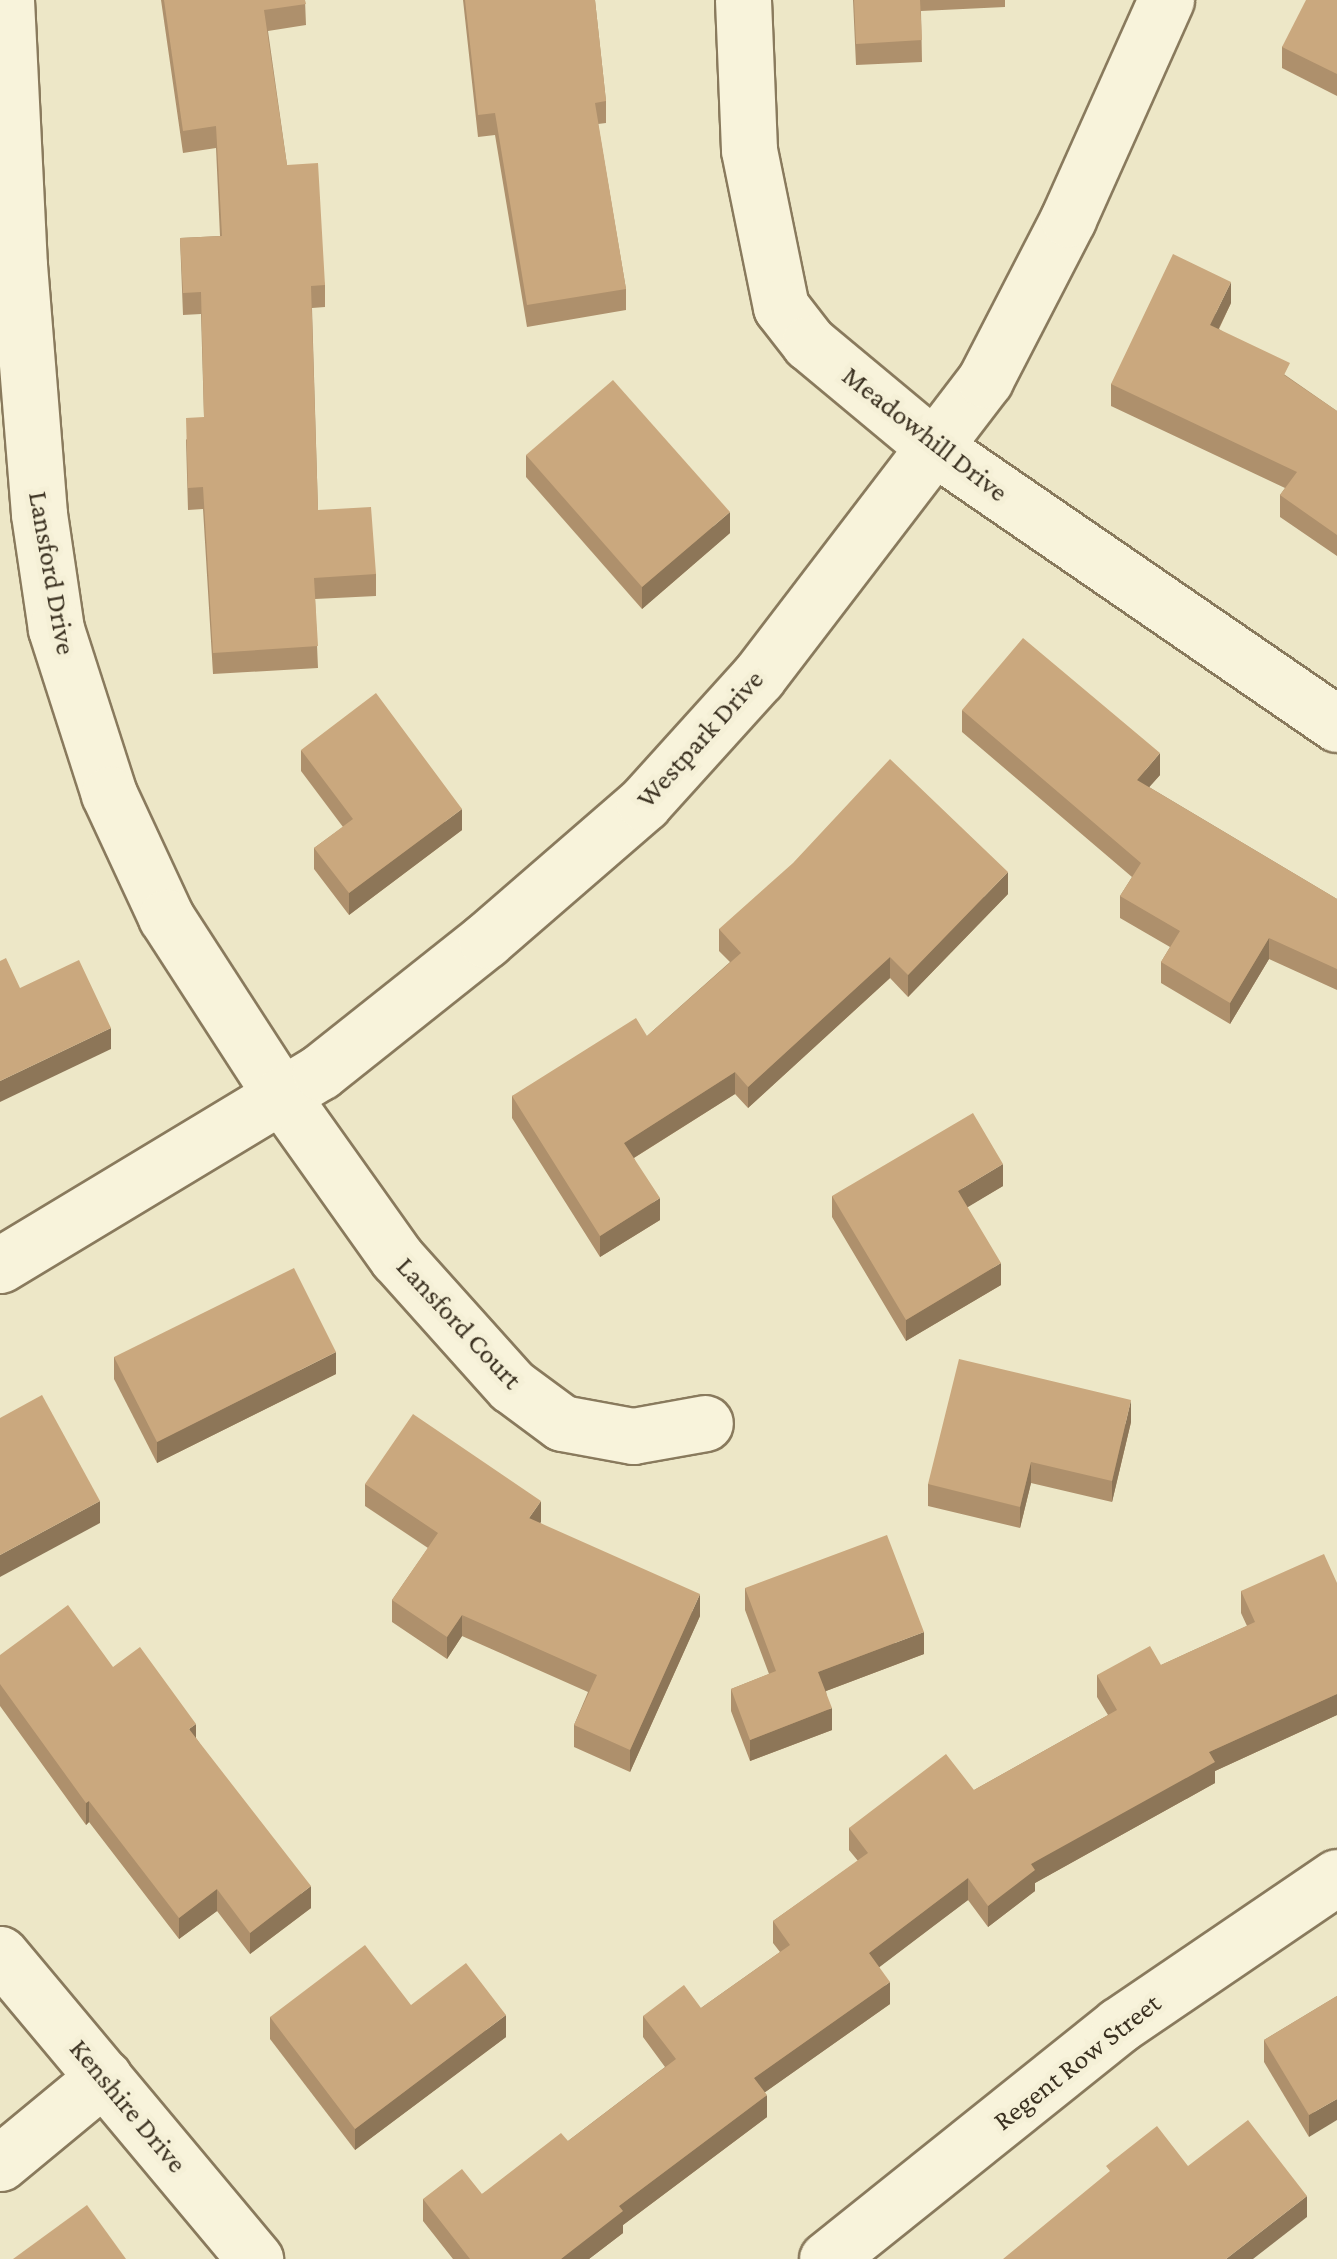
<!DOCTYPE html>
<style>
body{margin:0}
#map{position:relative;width:1337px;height:2259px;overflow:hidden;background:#ede7c7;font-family:"Crimson Pro",serif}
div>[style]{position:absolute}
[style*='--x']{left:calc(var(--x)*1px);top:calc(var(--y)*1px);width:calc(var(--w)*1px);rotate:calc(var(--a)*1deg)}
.roads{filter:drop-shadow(2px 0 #897a5d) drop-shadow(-2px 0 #897a5d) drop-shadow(0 2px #897a5d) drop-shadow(0 -2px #897a5d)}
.street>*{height:55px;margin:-27.5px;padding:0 27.5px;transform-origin:27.5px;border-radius:27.5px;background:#f8f3db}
.secondary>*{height:55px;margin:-27.5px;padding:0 27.5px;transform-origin:27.5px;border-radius:27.5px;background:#f8f3db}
.wall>*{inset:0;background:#ae906c}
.shaded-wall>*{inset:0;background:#8d7658}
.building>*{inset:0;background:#caa87e}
span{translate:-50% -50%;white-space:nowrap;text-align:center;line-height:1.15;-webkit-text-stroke:10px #f5f0d7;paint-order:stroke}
.street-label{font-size:28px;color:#3a3020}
</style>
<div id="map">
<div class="roads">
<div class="street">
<div style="--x:6;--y:0;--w:265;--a:87.2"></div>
<div style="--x:19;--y:265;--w:250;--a:85.4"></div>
<div style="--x:39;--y:514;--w:116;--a:81.6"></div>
<div style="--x:56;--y:629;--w:173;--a:72.2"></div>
<div style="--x:109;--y:794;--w:136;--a:65.1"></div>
<div style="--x:166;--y:917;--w:212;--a:57.1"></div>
<div style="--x:281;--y:1095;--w:200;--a:54.6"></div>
<div style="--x:397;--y:1258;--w:172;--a:48.1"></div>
<div style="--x:512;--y:1386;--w:62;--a:36.5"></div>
<div style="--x:562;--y:1423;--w:72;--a:10.4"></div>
<div style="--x:633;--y:1436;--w:73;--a:-10.2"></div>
<div style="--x:743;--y:0;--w:150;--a:87.7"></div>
<div style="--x:749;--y:150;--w:160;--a:78.5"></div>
<div style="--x:781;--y:307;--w:46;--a:52.1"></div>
<div style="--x:809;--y:343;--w:163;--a:39.8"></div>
<div style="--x:934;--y:447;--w:489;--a:34.5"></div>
<div style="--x:0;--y:1954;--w:398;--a:50.1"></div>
<div style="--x:0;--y:2163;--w:135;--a:-39.6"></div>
<div style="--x:827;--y:2259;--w:374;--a:-38.7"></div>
<div style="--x:1119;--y:2025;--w:263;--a:-34.2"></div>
</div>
<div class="secondary">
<div style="--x:0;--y:1265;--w:374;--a:-31.1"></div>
<div style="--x:320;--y:1072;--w:212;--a:-38.5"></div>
<div style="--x:486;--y:940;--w:209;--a:-40.9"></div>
<div style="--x:644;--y:803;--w:170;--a:-47.9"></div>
<div style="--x:758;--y:677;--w:374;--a:-52.6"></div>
<div style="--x:985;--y:380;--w:181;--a:-62.7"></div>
<div style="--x:1068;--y:219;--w:240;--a:-65.9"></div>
</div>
</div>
<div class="wall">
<div style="clip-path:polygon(161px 0,305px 0,306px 25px,268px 31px,287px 165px,325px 285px,325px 307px,312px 308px,318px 510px,376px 574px,376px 596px,315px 599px,318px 668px,213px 674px,203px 509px,188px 510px,186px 440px,204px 417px,201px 314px,183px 315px,180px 238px,220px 236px,216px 148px,183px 153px)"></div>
<div style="clip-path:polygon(463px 0,595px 0,606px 101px,606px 123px,598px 124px,626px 289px,626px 310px,527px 327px,495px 135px,478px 137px)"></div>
<div style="clip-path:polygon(853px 0,1005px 0,1005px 7px,921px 11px,922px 62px,856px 65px)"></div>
<div style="clip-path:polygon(1337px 0,1337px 96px,1282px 68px,1282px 47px)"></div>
<div style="clip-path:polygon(1231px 303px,1219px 329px,1337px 411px,1337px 556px,1280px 517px,1280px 495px,1285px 488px,1111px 406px,1111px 384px)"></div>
<div style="clip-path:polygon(526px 455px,730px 533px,642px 609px,526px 477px)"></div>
<div style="clip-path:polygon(962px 710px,1160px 775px,1149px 787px,1337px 899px,1337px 990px,1269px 959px,1230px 1024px,1161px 983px,1161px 962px,1170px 947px,1120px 918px,1120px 896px,1132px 877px,962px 732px)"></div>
<div style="clip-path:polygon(301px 750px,462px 830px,349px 915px,314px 869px,314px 848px,343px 827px,301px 771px)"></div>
<div style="clip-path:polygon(1008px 894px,908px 997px,890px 978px,748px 1108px,735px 1094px,634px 1158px,660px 1220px,600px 1257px,512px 1118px,512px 1096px,647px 1036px,730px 962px,719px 951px,719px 929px)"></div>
<div style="clip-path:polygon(1003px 1186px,967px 1207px,1001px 1285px,906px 1341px,832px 1217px,832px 1196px)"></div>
<div style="clip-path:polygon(114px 1357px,336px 1374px,157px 1463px,114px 1379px)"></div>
<div style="clip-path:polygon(1131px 1422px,1112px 1502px,1031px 1483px,1020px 1528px,928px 1506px,928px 1484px)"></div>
<div style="clip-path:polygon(365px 1484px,540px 1523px,700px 1616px,630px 1772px,574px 1747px,574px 1725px,588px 1692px,462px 1636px,447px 1659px,392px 1622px,392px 1600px,428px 1548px,365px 1506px)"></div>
<div style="clip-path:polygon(1337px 1583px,1337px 1715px,1215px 1771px,1215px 1783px,1035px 1883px,1035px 1891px,988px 1927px,968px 1900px,879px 1967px,890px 2004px,765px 2092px,767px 2117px,623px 2225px,623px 2233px,589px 2259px,453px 2259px,423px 2221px,423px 2199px,482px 2194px,568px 2141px,665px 2067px,643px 2037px,643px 2016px,701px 2008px,780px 1952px,773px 1943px,773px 1921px,858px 1861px,849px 1850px,849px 1828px,974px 1790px,1108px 1715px,1097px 1697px,1097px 1675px,1161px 1665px,1247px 1626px,1241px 1613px,1241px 1591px)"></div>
<div style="clip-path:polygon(745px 1588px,924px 1654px,826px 1691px,832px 1730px,750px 1761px,731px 1711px,731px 1689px,769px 1674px,745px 1610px)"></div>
<div style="clip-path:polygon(0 1655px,113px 1667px,196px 1738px,311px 1908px,250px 1954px,217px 1911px,179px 1939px,89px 1822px,86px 1825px,0 1706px)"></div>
<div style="clip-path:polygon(1337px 1996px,1309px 2137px,1264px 2062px,1264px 2040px)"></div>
<div style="clip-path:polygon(411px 2005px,506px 2037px,355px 2150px,270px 2039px,270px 2017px)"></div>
</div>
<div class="shaded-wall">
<div style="clip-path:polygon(1231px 282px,1231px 303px,1210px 346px,1210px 325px)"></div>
<div style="clip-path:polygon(730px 512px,730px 533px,642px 609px,642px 587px)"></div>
<div style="clip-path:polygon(1160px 753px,1160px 775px,1137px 801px,1137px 780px)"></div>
<div style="clip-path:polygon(462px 809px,462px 830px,349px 915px,349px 893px)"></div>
<div style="clip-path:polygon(1008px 872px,1008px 894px,908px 997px,908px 975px)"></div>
<div style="clip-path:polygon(1269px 938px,1269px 959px,1230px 1024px,1230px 1003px)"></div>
<div style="clip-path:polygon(890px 957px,890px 978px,748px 1108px,748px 1087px)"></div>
<div style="clip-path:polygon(111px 1028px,111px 1049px,0 1102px,0 1081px)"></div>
<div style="clip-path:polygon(735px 1072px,735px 1094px,624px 1164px,624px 1143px)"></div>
<div style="clip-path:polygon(1003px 1164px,1003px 1186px,958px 1213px,958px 1191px)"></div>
<div style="clip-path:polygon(660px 1198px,660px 1220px,600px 1257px,600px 1236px)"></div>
<div style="clip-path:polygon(1001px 1263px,1001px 1285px,906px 1341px,906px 1320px)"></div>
<div style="clip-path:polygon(336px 1352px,336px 1374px,157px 1463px,157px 1442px)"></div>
<div style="clip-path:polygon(1131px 1400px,1131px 1422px,1112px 1502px,1112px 1481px)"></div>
<div style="clip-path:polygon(1031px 1462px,1031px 1483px,1020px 1528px,1020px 1507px)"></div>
<div style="clip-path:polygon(100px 1501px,100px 1523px,0 1577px,0 1555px)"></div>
<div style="clip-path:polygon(541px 1501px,541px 1522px,529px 1539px,529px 1518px)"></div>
<div style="clip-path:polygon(700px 1594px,700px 1616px,630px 1772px,630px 1750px)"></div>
<div style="clip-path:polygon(462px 1615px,462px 1636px,447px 1659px,447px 1637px)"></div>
<div style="clip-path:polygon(924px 1632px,924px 1654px,818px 1694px,818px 1672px)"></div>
<div style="clip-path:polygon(1337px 1694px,1337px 1715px,1215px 1771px,1215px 1783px,1035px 1883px,1035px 1891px,988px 1927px,988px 1906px,1031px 1864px,1209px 1752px)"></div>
<div style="clip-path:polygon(832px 1708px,832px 1730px,750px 1761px,750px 1740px)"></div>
<div style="clip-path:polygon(196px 1724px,196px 1745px,189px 1729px)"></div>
<div style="clip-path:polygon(89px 1801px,89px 1822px,86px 1825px,86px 1803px)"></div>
<div style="clip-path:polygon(968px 1878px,968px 1900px,869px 1975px,869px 1953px)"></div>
<div style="clip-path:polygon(311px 1886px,311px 1908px,250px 1954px,250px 1933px)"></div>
<div style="clip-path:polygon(217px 1889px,217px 1911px,179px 1939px,179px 1918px)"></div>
<div style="clip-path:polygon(890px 1982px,890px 2004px,754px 2100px,754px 2078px)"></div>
<div style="clip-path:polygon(506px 2015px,506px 2037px,355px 2150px,355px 2129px)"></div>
<div style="clip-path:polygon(767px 2095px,767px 2117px,623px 2225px,623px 2233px,589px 2259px,561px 2259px,619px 2206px)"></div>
<div style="clip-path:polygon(1337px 2099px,1337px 2120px,1309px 2137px,1309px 2115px)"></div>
<div style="clip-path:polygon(1307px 2196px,1307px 2217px,1253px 2259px,1226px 2259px)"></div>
</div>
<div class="building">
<div style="clip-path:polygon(164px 0,305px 0,306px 4px,264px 10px,287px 165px,318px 163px,325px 285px,311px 286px,318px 510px,371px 507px,376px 574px,314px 578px,318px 646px,213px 653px,203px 487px,188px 488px,186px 418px,204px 417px,201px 292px,183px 293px,180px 238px,222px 236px,216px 126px,183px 131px)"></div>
<div style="clip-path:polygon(465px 0,595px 0,606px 101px,595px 103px,626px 289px,527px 305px,495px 113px,478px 115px)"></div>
<div style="clip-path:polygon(854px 0,920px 0,922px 40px,856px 44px)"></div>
<div style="clip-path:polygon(1306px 0,1337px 0,1337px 74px,1282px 47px)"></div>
<div style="clip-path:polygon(1173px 254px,1231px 282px,1210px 325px,1290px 363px,1284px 375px,1337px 411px,1337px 535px,1280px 495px,1297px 472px,1111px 384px)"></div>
<div style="clip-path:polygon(613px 380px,730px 512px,642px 587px,526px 455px)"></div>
<div style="clip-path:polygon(1023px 638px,1160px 753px,1137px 780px,1337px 899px,1337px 969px,1269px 938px,1230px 1003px,1161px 962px,1180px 931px,1120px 896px,1141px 863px,962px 710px)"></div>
<div style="clip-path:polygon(376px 693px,462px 809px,349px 893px,314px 848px,353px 819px,301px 750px)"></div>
<div style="clip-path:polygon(890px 759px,1008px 872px,908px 975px,890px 957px,748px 1087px,735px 1072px,624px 1143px,660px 1198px,600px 1236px,512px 1096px,636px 1018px,647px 1036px,741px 953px,719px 929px,793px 863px)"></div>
<div style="clip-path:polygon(6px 958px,20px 988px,79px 960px,111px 1028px,0 1081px,0 961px)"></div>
<div style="clip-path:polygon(973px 1113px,1003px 1164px,958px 1191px,1001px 1263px,906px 1320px,832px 1196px)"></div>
<div style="clip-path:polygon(294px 1268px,336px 1352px,157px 1442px,114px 1357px)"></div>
<div style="clip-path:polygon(959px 1359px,1131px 1400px,1112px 1481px,1031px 1462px,1020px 1507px,928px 1484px)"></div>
<div style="clip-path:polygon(42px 1395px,100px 1501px,0 1555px,0 1418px)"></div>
<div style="clip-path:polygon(413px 1414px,541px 1501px,529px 1518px,700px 1594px,630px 1750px,574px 1725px,597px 1675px,462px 1615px,447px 1637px,392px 1600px,438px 1533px,365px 1484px)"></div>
<div style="clip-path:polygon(887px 1535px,924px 1632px,818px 1672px,832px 1708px,750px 1740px,731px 1689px,776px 1671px,745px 1588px)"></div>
<div style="clip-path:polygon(1324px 1554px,1337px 1583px,1337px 1694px,1209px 1752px,1215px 1762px,1031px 1864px,1035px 1870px,988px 1906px,968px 1878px,869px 1953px,890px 1982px,754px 2078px,767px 2095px,619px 2206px,623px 2211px,561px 2259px,470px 2259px,423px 2199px,462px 2169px,482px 2194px,561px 2133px,568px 2141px,676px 2059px,643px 2016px,684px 1985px,701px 2008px,790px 1945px,773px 1921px,868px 1853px,849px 1828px,946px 1754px,974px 1790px,1117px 1710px,1097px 1675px,1150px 1646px,1161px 1665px,1255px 1622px,1241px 1591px)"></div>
<div style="clip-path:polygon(68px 1605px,113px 1667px,140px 1647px,196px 1724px,189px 1729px,311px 1886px,250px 1933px,217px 1889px,179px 1918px,89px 1801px,86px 1803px,0 1684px,0 1655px)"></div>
<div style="clip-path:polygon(365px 1945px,411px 2005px,466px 1963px,506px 2015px,355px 2129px,270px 2017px)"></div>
<div style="clip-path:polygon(1337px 1996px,1337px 2099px,1309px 2115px,1264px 2040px)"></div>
<div style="clip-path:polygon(1248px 2120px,1307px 2196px,1226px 2259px,1003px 2259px,1110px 2171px,1106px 2166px,1157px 2126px,1188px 2166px)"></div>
<div style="clip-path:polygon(87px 2205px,126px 2259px,13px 2259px)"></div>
</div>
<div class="street-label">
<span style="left:925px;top:434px;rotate:38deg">Meadowhill Drive</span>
<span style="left:52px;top:573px;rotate:80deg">Lansford Drive</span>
<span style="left:700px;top:739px;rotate:-48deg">Westpark Drive</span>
<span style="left:459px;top:1323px;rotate:47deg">Lansford Court</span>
<span style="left:1077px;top:2062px;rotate:-38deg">Regent Row Street</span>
<span style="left:128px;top:2106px;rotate:50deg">Kenshire Drive</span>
</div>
</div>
